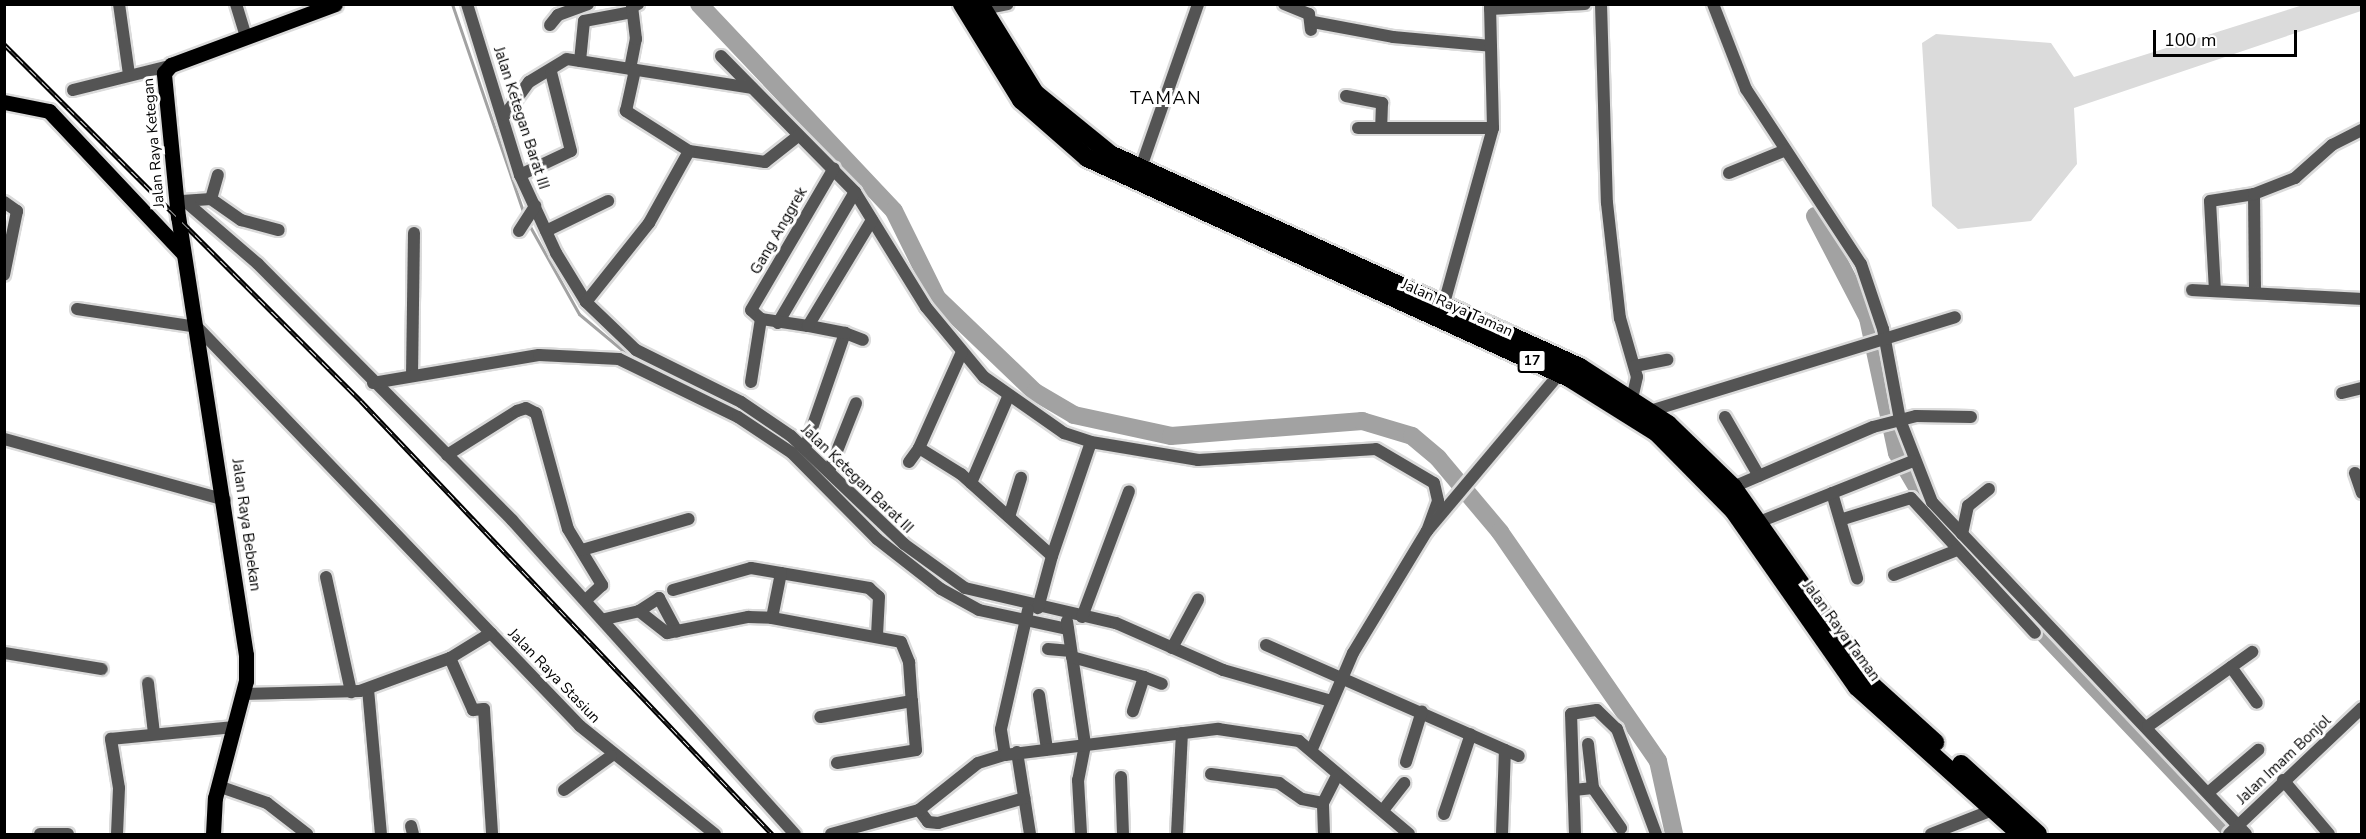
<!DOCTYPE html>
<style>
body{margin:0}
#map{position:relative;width:2366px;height:839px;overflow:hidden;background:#fff;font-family:"Nunito Sans",sans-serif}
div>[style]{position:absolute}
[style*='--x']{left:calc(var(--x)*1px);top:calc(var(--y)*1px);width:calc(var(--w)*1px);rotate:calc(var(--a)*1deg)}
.green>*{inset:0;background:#dbdbdb}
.stream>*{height:3px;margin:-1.5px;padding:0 1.5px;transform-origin:1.5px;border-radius:1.5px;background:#a2a2a2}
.river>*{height:18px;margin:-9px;padding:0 9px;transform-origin:9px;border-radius:9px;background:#a2a2a2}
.roads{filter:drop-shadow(2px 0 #dbdbdb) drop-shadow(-2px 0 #dbdbdb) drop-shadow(0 2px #dbdbdb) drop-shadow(0 -2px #dbdbdb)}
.minor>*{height:12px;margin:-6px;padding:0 6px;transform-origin:6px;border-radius:6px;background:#545454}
.major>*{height:15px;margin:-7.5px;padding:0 7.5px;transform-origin:7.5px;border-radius:7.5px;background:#000}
.highway>*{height:18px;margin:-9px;padding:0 9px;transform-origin:9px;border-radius:9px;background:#000}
.rail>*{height:5px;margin-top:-2.5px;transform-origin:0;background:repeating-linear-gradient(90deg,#fff 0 9px,#000 0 18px);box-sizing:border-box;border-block:2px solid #000}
span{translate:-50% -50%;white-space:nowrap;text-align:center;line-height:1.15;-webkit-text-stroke:6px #fff;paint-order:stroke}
.shield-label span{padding:2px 4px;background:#fff;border:2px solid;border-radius:4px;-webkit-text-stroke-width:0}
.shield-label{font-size:14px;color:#000;font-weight:700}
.street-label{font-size:15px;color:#000}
.quarter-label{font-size:18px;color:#000;letter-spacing:1.5px}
.frame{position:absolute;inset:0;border:6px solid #000;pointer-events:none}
.scale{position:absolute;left:2153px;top:30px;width:144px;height:27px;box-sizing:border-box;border:3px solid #000;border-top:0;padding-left:8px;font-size:18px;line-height:21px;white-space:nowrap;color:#000;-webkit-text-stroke:4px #fff;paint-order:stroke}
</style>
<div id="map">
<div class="green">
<div style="clip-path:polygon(2303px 5px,2361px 5px,2361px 11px,2074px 108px,2077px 164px,2031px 221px,1958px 229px,1932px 206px,1922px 43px,1936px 34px,2051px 43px,2074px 77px)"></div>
</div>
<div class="stream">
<div style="--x:452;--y:4;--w:222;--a:71.1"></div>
<div style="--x:528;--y:223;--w:104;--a:60.7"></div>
<div style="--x:579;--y:314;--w:72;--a:39.9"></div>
<div style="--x:966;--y:596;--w:23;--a:25"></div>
<div style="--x:1070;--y:622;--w:10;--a:6"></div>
</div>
<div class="river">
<div style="--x:699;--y:4;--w:284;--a:46.7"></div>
<div style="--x:894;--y:211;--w:97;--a:63.7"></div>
<div style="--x:937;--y:298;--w:136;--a:43.8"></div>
<div style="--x:1035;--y:392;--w:45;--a:30.5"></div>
<div style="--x:1074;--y:415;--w:99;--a:12.2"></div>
<div style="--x:1171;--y:436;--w:192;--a:-4.5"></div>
<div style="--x:1362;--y:421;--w:52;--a:16.7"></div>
<div style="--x:1412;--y:436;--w:34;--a:40"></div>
<div style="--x:1438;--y:458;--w:97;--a:50"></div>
<div style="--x:1500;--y:532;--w:278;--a:55.4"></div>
<div style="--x:1658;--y:761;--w:75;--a:77.6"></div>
<div style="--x:1815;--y:216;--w:115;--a:62.5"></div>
<div style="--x:1868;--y:318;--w:138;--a:77.9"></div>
<div style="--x:1897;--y:453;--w:73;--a:59.6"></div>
<div style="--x:1979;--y:565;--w:370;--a:46.6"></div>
</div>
<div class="roads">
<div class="minor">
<div style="--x:119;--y:4;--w:71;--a:81.9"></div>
<div style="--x:236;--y:4;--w:34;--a:73"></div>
<div style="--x:467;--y:4;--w:179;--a:72.8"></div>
<div style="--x:520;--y:175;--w:86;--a:65.2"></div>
<div style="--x:556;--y:253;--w:57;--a:58.5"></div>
<div style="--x:586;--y:302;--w:69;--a:43.8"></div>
<div style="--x:636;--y:350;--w:117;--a:26.3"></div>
<div style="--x:741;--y:402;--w:60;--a:34.2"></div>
<div style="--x:791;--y:436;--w:156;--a:43.7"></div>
<div style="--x:904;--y:544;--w:75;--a:35.8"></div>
<div style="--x:965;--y:588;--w:155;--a:13.1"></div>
<div style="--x:1116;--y:623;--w:117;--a:23.7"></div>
<div style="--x:1223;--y:670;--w:112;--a:16"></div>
<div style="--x:1284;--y:4;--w:27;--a:22"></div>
<div style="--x:1309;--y:14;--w:16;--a:83"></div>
<div style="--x:1601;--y:4;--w:199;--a:88.3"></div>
<div style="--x:1607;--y:203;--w:116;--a:83.6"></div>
<div style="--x:1620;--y:318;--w:61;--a:73.9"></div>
<div style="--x:1637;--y:377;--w:22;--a:103"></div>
<div style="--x:1713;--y:4;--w:91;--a:68.8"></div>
<div style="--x:1746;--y:89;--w:209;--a:56.7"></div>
<div style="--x:1861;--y:264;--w:69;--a:71.3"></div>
<div style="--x:1883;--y:329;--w:93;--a:79.4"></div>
<div style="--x:1900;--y:420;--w:88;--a:68.7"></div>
<div style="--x:1932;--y:502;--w:457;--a:46.6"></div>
<div style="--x:983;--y:9;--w:25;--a:-11"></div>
<div style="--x:1490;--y:9;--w:95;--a:-3"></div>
<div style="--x:1313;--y:22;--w:81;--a:10.6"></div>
<div style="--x:1393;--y:37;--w:98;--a:5.2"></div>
<div style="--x:550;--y:25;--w:13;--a:-51"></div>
<div style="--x:558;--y:15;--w:32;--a:-20"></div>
<div style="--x:721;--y:56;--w:191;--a:45.4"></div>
<div style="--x:855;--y:192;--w:135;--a:58.3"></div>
<div style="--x:926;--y:307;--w:91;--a:50.4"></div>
<div style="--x:984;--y:377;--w:98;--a:35"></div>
<div style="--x:1064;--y:433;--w:28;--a:18"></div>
<div style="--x:580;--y:61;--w:40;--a:-84.3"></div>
<div style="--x:584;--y:21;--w:49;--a:-10.6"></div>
<div style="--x:630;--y:69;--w:31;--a:-79"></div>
<div style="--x:636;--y:39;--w:32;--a:-97"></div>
<div style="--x:632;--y:7;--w:7;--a:-27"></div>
<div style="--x:73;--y:90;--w:95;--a:-14"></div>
<div style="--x:1346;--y:96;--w:37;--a:11"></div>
<div style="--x:1382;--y:103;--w:25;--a:92"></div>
<div style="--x:505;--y:115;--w:41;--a:-54"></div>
<div style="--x:529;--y:82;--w:44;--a:-31.2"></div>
<div style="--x:567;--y:59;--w:187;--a:8.9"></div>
<div style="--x:1358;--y:128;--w:135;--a:0"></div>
<div style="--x:689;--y:151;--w:77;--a:8.2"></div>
<div style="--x:765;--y:162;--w:42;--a:-38.2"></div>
<div style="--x:1140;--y:170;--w:176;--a:-70.7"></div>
<div style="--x:1729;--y:173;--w:61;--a:-22"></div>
<div style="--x:520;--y:175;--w:56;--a:-25.2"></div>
<div style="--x:571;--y:151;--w:81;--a:-104.2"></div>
<div style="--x:2254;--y:194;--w:99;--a:89.4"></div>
<div style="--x:211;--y:199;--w:37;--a:35"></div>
<div style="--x:241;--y:220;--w:39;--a:15"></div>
<div style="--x:182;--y:201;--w:29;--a:-4"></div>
<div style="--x:211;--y:199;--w:25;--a:-74"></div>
<div style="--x:4;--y:202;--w:16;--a:35"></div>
<div style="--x:17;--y:211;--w:65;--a:101.5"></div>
<div style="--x:186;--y:202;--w:95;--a:40.7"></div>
<div style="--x:258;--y:264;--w:361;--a:45.2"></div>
<div style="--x:512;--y:520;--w:423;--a:48"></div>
<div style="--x:519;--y:231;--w:30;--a:-57"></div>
<div style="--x:546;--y:231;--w:69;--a:-25.8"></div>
<div style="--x:2192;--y:290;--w:170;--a:3"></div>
<div style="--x:2215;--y:291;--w:90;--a:-93.2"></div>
<div style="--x:2210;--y:201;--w:45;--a:-9"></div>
<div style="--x:2254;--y:194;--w:44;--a:-21.3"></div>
<div style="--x:2295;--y:178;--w:50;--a:-41.7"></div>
<div style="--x:2332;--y:145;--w:34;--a:-27"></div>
<div style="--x:586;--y:302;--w:101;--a:-51.4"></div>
<div style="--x:649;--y:223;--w:82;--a:-60.9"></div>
<div style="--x:689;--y:151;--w:75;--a:-147.6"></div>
<div style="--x:626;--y:111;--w:42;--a:-77.6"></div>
<div style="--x:1443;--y:307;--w:186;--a:-74.4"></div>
<div style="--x:1493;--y:128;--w:124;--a:-91.4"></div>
<div style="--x:77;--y:309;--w:121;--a:8.5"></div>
<div style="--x:197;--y:327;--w:553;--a:46.17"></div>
<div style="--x:580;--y:726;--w:173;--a:38.7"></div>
<div style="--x:778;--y:323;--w:152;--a:-59.6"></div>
<div style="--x:808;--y:326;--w:48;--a:-171.5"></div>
<div style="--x:761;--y:319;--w:13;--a:-138"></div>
<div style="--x:751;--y:310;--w:164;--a:-59.7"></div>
<div style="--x:845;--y:333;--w:19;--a:21"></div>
<div style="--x:1635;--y:366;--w:33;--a:-11"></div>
<div style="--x:412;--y:376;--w:143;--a:-89.2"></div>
<div style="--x:751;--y:382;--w:64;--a:-81"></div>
<div style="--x:373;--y:383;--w:168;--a:-9.6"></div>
<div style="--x:539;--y:355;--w:80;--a:2.9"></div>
<div style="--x:619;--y:359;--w:132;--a:26"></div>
<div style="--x:738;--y:417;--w:65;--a:33.7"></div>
<div style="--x:792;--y:453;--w:121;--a:45.3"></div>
<div style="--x:877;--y:539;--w:81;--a:38"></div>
<div style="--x:941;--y:589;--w:43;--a:28.9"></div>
<div style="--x:979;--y:610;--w:91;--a:12.1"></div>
<div style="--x:2342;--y:393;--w:21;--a:-14"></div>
<div style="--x:1650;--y:411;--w:319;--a:-17.1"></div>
<div style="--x:1725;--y:417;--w:68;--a:60"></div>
<div style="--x:4;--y:439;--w:229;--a:15.4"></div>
<div style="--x:805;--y:448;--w:122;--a:-70.8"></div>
<div style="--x:845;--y:333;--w:38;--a:-169"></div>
<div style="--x:808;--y:326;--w:124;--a:-58.9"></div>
<div style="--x:919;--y:448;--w:105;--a:-65.9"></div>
<div style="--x:447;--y:455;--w:83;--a:-32.2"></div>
<div style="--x:517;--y:411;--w:9;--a:-18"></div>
<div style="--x:526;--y:408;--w:11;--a:27"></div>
<div style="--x:536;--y:413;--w:120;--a:74.6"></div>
<div style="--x:568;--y:529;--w:66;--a:58.7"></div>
<div style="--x:602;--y:585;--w:22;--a:137"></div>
<div style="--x:909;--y:462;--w:17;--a:-54"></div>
<div style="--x:919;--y:448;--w:49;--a:31.8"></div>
<div style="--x:961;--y:474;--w:122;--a:42"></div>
<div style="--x:1052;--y:556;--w:54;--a:105.1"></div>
<div style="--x:829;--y:471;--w:73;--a:-68.3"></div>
<div style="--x:2355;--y:473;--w:21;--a:71"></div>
<div style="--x:971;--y:483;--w:94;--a:-66.7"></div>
<div style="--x:1733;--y:487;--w:152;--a:-23.2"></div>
<div style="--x:1873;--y:427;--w:44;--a:-14.3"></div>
<div style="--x:1916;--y:416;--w:55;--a:1"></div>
<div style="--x:1832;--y:493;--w:89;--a:73.6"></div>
<div style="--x:1009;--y:517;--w:41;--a:-72.9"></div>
<div style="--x:1843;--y:519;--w:71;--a:-17.2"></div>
<div style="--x:1911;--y:498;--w:183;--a:47.4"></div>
<div style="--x:1759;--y:522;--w:166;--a:-21.6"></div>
<div style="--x:1962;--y:534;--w:29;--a:-78"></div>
<div style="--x:1968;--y:506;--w:27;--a:-39"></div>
<div style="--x:582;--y:550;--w:111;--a:-16.2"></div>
<div style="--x:1052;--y:556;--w:120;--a:-71.1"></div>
<div style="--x:1091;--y:442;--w:109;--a:9.5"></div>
<div style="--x:1198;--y:460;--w:178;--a:-3.5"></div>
<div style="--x:1376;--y:449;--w:67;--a:30.4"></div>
<div style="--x:1434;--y:483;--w:18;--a:77"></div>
<div style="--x:1438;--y:501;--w:32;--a:110"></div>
<div style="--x:1894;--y:575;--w:68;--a:-21.6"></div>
<div style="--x:326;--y:577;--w:118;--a:77.7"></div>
<div style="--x:673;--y:590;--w:81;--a:-15.8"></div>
<div style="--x:751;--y:568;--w:120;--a:9.6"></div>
<div style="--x:869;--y:588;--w:13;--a:42"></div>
<div style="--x:879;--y:597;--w:37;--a:93"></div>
<div style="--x:639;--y:611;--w:24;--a:-33"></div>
<div style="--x:659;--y:598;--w:38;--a:62"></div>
<div style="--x:1082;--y:617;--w:134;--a:-69.5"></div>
<div style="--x:772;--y:618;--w:46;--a:-78.7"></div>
<div style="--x:605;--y:619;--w:35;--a:-13"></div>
<div style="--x:639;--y:611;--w:36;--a:38"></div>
<div style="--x:667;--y:633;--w:83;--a:-11.2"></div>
<div style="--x:748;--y:617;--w:24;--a:2"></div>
<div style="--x:772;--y:618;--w:131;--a:10.5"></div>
<div style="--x:901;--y:642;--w:22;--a:68"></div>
<div style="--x:909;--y:662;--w:39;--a:86"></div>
<div style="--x:912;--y:701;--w:93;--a:170.1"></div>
<div style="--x:1067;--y:621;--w:125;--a:81.7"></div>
<div style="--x:1085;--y:745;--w:36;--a:101"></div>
<div style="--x:1078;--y:780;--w:54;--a:86.8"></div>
<div style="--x:1266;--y:645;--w:276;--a:23.7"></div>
<div style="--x:1172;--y:648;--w:55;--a:-61.6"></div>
<div style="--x:1048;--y:649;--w:23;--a:5"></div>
<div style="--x:4;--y:653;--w:99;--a:9.3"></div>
<div style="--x:1072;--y:657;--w:75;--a:15.5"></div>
<div style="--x:1144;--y:677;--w:36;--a:108"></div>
<div style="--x:450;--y:658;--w:57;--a:66.1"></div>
<div style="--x:473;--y:710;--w:11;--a:-5"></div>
<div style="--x:484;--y:709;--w:125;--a:86.3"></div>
<div style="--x:2231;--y:667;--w:44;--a:54.2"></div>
<div style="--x:1144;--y:677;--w:19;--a:21"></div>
<div style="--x:148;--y:683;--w:50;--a:83.2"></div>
<div style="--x:368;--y:689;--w:146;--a:84.9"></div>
<div style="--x:243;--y:694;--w:117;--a:-1.5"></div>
<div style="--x:360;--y:691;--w:96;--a:-20.1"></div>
<div style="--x:450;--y:658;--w:48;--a:-31.4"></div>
<div style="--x:1039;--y:695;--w:55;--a:81.6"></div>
<div style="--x:2148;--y:726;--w:128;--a:-35.4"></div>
<div style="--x:1588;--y:744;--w:44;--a:83.5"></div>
<div style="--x:1312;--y:749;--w:104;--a:-66.9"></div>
<div style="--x:1353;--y:653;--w:143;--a:-58.8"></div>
<div style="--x:1427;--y:531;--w:205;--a:-49.9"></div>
<div style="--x:1017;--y:752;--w:83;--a:81"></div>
<div style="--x:1005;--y:755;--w:26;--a:-99"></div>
<div style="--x:1001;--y:729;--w:122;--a:-77.2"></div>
<div style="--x:1406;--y:762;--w:53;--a:-72.6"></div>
<div style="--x:837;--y:763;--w:80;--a:-9.3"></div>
<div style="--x:916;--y:750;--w:49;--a:-94.7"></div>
<div style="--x:1211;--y:774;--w:69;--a:7.5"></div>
<div style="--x:1279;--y:783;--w:28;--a:35"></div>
<div style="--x:1302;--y:799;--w:21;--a:11"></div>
<div style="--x:1121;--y:777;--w:57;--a:88"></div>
<div style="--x:2283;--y:780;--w:71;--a:49.6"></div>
<div style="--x:218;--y:786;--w:52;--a:19.1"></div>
<div style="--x:267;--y:803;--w:51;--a:37.8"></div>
<div style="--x:564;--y:790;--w:58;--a:-35.9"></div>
<div style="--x:1574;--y:790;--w:19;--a:-6"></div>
<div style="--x:1593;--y:788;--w:49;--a:55"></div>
<div style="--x:2209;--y:792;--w:65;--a:-40.6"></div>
<div style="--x:1384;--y:809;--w:33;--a:-52"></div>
<div style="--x:919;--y:810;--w:15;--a:53"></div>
<div style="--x:928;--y:822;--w:10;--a:6"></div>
<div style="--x:938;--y:823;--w:90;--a:-16.2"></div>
<div style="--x:1444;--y:814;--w:84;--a:-71.4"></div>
<div style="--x:411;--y:826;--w:8;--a:76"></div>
<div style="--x:40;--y:834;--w:28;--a:0"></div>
<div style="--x:117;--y:834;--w:46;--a:-87.5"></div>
<div style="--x:119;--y:788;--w:50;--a:-99.3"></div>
<div style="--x:111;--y:739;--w:123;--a:-5.6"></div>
<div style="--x:831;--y:834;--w:91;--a:-15.3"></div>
<div style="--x:919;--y:810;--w:75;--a:-38.5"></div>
<div style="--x:978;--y:763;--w:28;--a:-17"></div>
<div style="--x:1005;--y:755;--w:215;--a:-7"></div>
<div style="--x:1218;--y:729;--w:82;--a:8.4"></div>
<div style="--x:1299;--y:741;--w:144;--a:40.2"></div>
<div style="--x:1177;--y:834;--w:101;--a:-87.2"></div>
<div style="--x:1324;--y:834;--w:31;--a:-92"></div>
<div style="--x:1323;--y:803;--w:31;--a:-63"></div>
<div style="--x:1502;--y:834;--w:84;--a:-88"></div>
<div style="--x:1575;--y:834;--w:120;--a:-91.9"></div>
<div style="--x:1571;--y:714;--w:26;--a:-9"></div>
<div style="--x:1597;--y:710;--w:28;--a:44"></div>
<div style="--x:1617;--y:729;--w:112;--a:69.6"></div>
<div style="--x:1931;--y:834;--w:69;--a:-21.3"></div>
<div style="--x:2229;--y:834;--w:183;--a:-43.5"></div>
</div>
<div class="major">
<div style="--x:4;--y:102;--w:46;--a:11.3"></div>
<div style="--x:49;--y:111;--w:195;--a:46.7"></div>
<div style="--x:213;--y:834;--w:36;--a:-87"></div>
<div style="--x:215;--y:798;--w:121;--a:-75.2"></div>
<div style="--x:246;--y:681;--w:26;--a:-90"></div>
<div style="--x:246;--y:655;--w:443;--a:-98.8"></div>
<div style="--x:178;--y:217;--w:145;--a:-95.6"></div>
<div style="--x:164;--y:73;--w:11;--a:-49"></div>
<div style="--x:171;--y:65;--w:175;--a:-20.4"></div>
</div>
<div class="highway">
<div style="--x:962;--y:4;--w:113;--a:58.4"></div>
<div style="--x:1021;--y:100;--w:88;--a:41.3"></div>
<div style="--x:1087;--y:158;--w:530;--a:24.53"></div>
<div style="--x:1569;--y:378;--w:104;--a:32"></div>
<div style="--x:1657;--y:433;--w:108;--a:45.4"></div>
<div style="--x:1733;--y:510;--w:216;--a:55"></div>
<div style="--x:1857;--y:687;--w:219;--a:42"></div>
<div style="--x:980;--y:4;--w:105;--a:58.3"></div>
<div style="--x:1035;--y:93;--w:97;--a:39.1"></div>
<div style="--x:1110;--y:154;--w:516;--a:24.38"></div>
<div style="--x:1580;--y:367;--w:105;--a:32.9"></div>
<div style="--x:1668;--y:424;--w:91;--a:44.1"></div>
<div style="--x:1733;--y:487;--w:243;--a:54.9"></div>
<div style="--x:1873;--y:686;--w:84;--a:42.1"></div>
<div style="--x:1961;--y:764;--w:104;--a:42.3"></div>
</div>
</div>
<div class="rail">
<div style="--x:4;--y:44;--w:505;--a:45"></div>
<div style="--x:361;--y:401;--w:597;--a:46.49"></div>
</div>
<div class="shield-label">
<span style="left:1532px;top:361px">17</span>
</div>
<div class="street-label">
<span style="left:521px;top:118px;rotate:72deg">Jalan Ketegan Barat III</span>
<span style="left:154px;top:143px;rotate:-95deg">Jalan Raya Ketegan</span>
<span style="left:779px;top:231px;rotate:-60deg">Gang Anggrek</span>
<span style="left:1457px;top:308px;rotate:24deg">Jalan Raya Taman</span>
<span style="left:857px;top:479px;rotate:44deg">Jalan Ketegan Barat III</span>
<span style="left:246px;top:525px;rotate:82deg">Jalan Raya Bebekan</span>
<span style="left:1841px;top:631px;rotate:54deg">Jalan Raya Taman</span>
<span style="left:554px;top:676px;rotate:46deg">Jalan Raya Stasiun</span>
<span style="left:2284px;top:760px;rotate:-43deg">Jalan Imam Bonjol</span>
</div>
<div class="quarter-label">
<span style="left:1166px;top:98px">TAMAN</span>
</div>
<div class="frame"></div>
<div class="scale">100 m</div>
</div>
